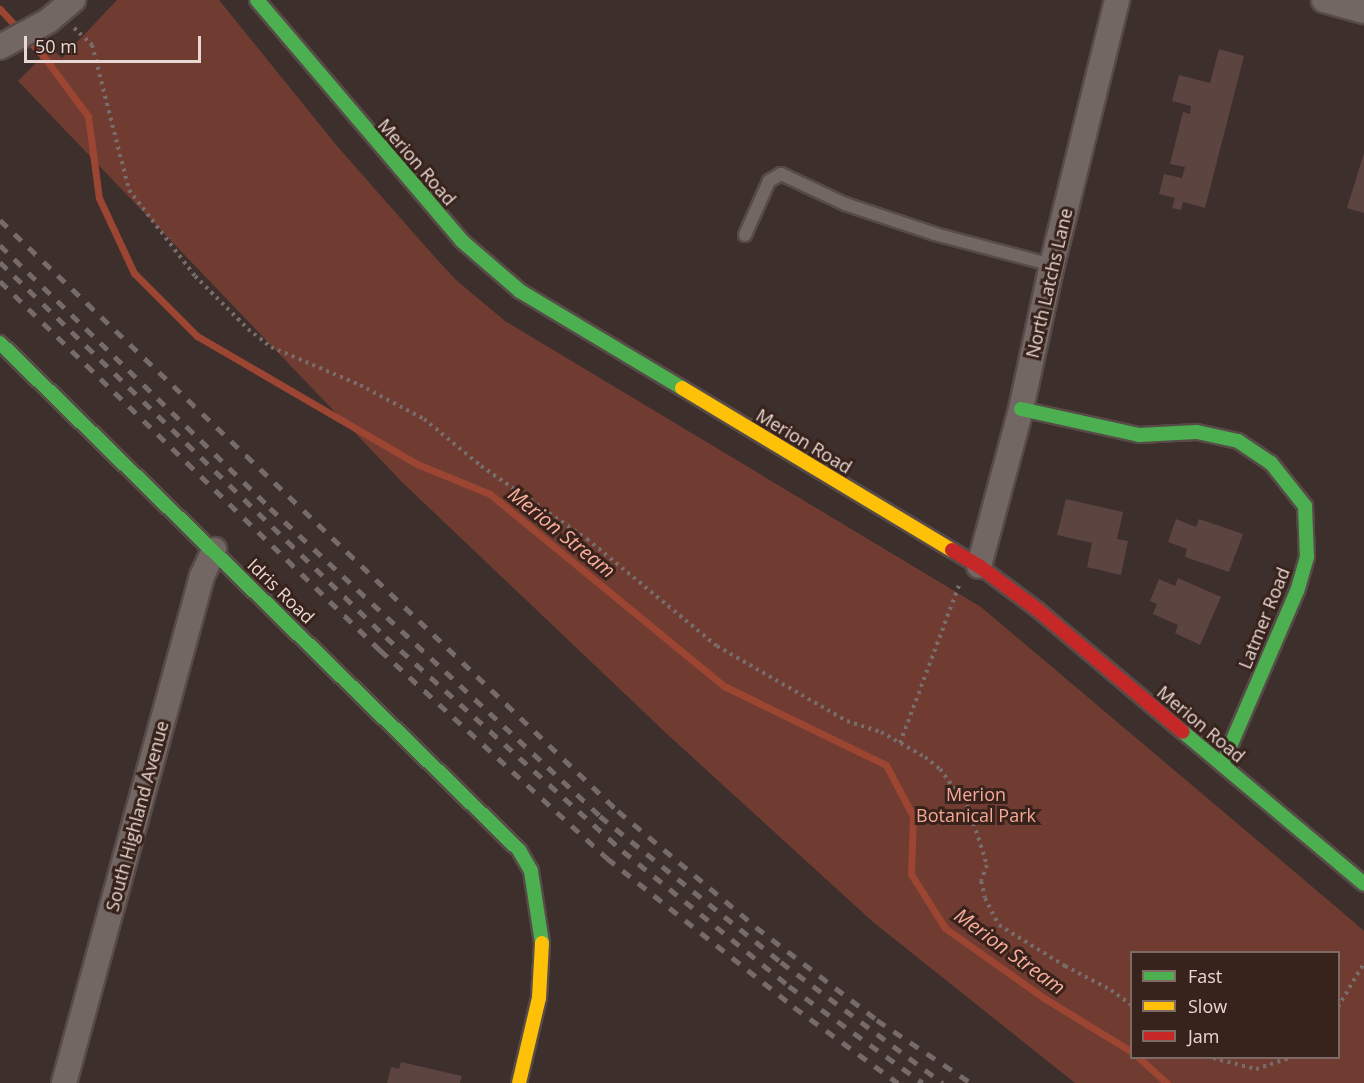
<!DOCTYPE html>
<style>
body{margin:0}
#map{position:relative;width:1364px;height:1083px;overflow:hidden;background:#3d2f2c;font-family:"Open Sans",sans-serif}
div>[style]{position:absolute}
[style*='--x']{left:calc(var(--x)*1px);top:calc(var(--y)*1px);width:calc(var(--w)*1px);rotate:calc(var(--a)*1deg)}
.green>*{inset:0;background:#703c31}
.stream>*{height:7px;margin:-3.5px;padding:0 3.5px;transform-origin:3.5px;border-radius:3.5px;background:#9b4532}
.building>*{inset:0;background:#5c4440}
.path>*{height:4px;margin-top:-2px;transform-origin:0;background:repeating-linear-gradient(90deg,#776d6b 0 3px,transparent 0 7.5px)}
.roads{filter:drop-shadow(2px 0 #574b48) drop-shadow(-2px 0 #574b48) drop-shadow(0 2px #574b48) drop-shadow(0 -2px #574b48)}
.lane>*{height:12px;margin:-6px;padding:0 6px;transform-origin:6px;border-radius:6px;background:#736764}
.street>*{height:24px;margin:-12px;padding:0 12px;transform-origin:12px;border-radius:12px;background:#736764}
.fast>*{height:14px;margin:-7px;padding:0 7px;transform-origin:7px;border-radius:7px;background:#4caf50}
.slow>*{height:14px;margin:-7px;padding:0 7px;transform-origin:7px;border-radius:7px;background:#ffc107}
.jam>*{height:14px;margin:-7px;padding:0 7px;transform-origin:7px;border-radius:7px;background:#c62828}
.rail>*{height:4.5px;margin-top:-2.25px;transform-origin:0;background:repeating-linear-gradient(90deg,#766b69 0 10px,transparent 0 20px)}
span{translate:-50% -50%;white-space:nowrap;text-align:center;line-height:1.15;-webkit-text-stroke:6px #38221c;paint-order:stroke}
.street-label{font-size:18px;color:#e8d8d4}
.park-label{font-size:18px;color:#f5a896}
.water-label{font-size:20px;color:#fbae9c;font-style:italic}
.legend{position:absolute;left:1130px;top:951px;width:210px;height:108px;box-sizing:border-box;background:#38221c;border:2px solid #7e6b66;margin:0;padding:8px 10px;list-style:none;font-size:18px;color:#e8d8d4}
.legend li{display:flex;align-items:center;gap:12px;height:30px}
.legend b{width:30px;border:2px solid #7e6b66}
.scale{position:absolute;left:24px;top:36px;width:177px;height:27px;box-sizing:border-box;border:3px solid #e8d8d4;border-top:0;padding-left:8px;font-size:18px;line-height:21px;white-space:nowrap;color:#e8d8d4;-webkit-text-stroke:4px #38221c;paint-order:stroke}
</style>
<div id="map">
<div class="green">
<div style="clip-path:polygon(evenodd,117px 0,219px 0,337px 146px,433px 255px,456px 280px,505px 321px,981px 607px,1348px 917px,1364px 931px,1364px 1083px,1075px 1083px,873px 922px,667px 734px,402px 482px,18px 81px,51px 48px,62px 58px,117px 0,1132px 952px,1338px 952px,1338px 1058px,1132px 1058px,1132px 952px)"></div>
</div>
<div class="stream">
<div style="--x:0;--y:9;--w:65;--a:47.5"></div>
<div style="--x:44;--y:57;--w:74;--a:53.3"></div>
<div style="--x:88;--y:116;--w:83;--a:82.4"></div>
<div style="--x:99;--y:198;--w:83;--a:65"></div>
<div style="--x:134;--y:273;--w:89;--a:45"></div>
<div style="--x:197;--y:336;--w:255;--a:30.2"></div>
<div style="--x:417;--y:464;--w:79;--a:22.3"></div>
<div style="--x:490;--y:494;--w:303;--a:39.4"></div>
<div style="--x:724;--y:686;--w:180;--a:26"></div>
<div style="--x:886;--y:765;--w:58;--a:62.1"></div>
<div style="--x:913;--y:816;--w:58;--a:92"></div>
<div style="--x:911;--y:874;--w:64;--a:57.8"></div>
<div style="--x:945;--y:928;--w:121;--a:35.3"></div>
<div style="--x:1044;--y:998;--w:103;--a:31.5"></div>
<div style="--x:1139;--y:1058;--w:38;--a:42"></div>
</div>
<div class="building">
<div style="clip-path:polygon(1219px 49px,1244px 56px,1205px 208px,1183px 202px,1181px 210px,1172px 208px,1175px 198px,1159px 194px,1164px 174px,1182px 178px,1185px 167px,1170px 164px,1183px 112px,1190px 114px,1191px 106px,1172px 101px,1179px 75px,1210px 83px)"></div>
<div style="clip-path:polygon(1364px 153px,1364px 213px,1347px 208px)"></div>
<div style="clip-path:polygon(1066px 499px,1123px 512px,1117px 539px,1128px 541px,1121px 575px,1087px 567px,1092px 543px,1057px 535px)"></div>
<div style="clip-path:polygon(1176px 519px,1196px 527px,1199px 519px,1243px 534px,1229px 572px,1185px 557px,1187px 549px,1168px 542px)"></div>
<div style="clip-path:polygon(1178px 578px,1221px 597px,1200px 645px,1175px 633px,1178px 625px,1153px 614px,1157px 604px,1150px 601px,1159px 579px,1175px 586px)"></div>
<div style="clip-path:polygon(401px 1062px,462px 1076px,460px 1083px,387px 1083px,391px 1067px,399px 1069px)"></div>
</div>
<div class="path">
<div style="--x:74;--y:28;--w:25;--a:43"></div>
<div style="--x:92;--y:45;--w:150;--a:75.7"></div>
<div style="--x:129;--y:190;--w:108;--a:52.5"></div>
<div style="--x:195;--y:276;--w:75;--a:45"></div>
<div style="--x:248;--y:329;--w:29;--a:38"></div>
<div style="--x:271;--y:347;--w:97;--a:23.1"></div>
<div style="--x:360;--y:385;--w:72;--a:28"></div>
<div style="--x:424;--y:419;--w:74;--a:39.5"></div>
<div style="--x:481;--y:466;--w:129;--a:34.6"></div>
<div style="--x:587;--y:539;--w:168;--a:39.5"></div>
<div style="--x:717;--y:646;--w:150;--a:30"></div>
<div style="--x:847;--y:721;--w:36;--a:18"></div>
<div style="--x:881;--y:732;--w:51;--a:29.6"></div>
<div style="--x:925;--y:757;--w:19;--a:39"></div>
<div style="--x:940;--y:769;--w:49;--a:54.1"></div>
<div style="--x:969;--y:809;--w:59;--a:72.2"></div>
<div style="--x:987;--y:865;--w:17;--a:111"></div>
<div style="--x:981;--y:881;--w:17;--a:77"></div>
<div style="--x:985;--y:898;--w:30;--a:63"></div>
<div style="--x:999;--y:925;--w:78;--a:31.8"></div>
<div style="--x:1065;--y:966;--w:52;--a:27.6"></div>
<div style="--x:1111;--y:990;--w:26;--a:36"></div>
<div style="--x:900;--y:743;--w:169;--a:-69.5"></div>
<div style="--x:1338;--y:1007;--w:51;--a:-59.4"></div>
<div style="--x:1213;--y:1058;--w:44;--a:14.3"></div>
<div style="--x:1256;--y:1069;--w:36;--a:-18"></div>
</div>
<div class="roads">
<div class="lane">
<div style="--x:745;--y:235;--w:59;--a:-66"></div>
<div style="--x:769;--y:181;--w:14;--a:-30"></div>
<div style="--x:781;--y:174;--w:71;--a:25.1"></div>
<div style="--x:845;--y:204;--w:95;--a:18.4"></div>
<div style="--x:935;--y:234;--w:121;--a:14.8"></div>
</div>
<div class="street">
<div style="--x:1324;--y:0;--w:41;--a:15.4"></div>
<div style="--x:0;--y:47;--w:55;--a:-28.4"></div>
<div style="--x:48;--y:21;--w:33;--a:-40"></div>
<div style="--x:979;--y:566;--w:163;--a:-75"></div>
<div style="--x:1021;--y:409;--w:147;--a:-77.9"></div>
<div style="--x:1052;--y:265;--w:273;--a:-76.2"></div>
<div style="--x:64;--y:1083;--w:525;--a:-74.77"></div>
<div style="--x:202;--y:576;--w:29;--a:-65"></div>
</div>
<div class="fast">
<div style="--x:257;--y:0;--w:316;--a:49.6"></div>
<div style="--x:462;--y:241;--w:77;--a:40.8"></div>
<div style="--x:520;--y:291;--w:189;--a:30.9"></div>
<div style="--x:0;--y:343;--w:726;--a:44.33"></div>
<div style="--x:519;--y:850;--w:24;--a:60"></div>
<div style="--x:531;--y:871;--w:73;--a:81.3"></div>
<div style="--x:1021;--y:409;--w:121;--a:12.4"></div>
<div style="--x:1139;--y:435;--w:58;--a:-3"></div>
<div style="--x:1197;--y:432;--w:42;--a:12.4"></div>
<div style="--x:1238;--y:441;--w:40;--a:34"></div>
<div style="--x:1271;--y:463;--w:55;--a:51.7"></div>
<div style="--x:1305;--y:506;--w:51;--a:87.8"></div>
<div style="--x:1307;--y:557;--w:35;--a:106"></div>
<div style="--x:1297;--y:591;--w:189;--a:113.3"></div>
<div style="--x:1183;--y:732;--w:236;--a:40"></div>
</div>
<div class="slow">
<div style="--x:682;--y:388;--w:315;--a:31"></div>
<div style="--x:519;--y:1083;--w:87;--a:-76.8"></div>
<div style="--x:539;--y:998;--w:55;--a:-86.9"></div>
</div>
<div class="jam">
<div style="--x:952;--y:550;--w:31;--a:31"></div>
<div style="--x:979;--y:566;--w:74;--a:36.7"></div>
<div style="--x:1038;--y:610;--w:189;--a:40.1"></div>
</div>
</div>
<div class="rail">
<div style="--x:0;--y:220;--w:855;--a:43.72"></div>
<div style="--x:618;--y:811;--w:180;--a:40"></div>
<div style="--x:756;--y:927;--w:153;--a:37.5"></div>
<div style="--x:877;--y:1020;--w:113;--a:33.8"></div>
<div style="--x:0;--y:245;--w:377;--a:44.2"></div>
<div style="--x:270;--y:508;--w:451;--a:43"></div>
<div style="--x:600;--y:816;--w:233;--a:38.9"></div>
<div style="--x:781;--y:962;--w:202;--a:36.8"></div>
<div style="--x:0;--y:262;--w:538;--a:44.17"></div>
<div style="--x:386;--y:637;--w:319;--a:42.1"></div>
<div style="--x:623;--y:851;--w:214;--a:39.1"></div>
<div style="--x:789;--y:986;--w:165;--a:35.9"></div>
<div style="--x:0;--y:281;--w:530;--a:44.16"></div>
<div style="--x:380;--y:650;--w:308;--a:42.5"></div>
<div style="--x:607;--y:858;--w:239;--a:38.5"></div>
<div style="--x:794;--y:1007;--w:129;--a:36.2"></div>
</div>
<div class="street-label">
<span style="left:417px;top:162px;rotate:49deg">Merion Road</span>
<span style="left:1049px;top:283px;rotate:-77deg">North Latchs Lane</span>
<span style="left:804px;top:441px;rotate:31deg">Merion Road</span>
<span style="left:281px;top:591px;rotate:44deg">Idris Road</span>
<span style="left:1264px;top:618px;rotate:-68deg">Latmer Road</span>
<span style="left:1201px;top:724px;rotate:40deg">Merion Road</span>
<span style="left:137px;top:816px;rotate:-75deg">South Highland Avenue</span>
</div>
<div class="park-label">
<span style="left:976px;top:805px">Merion<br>Botanical Park</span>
</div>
<div class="water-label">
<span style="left:562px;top:532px;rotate:39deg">Merion Stream</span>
<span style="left:1010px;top:951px;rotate:36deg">Merion Stream</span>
</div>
<ul class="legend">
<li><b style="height:8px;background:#4caf50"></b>Fast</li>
<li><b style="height:8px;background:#ffc107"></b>Slow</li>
<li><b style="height:8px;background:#c62828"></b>Jam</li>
</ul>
<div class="scale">50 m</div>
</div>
